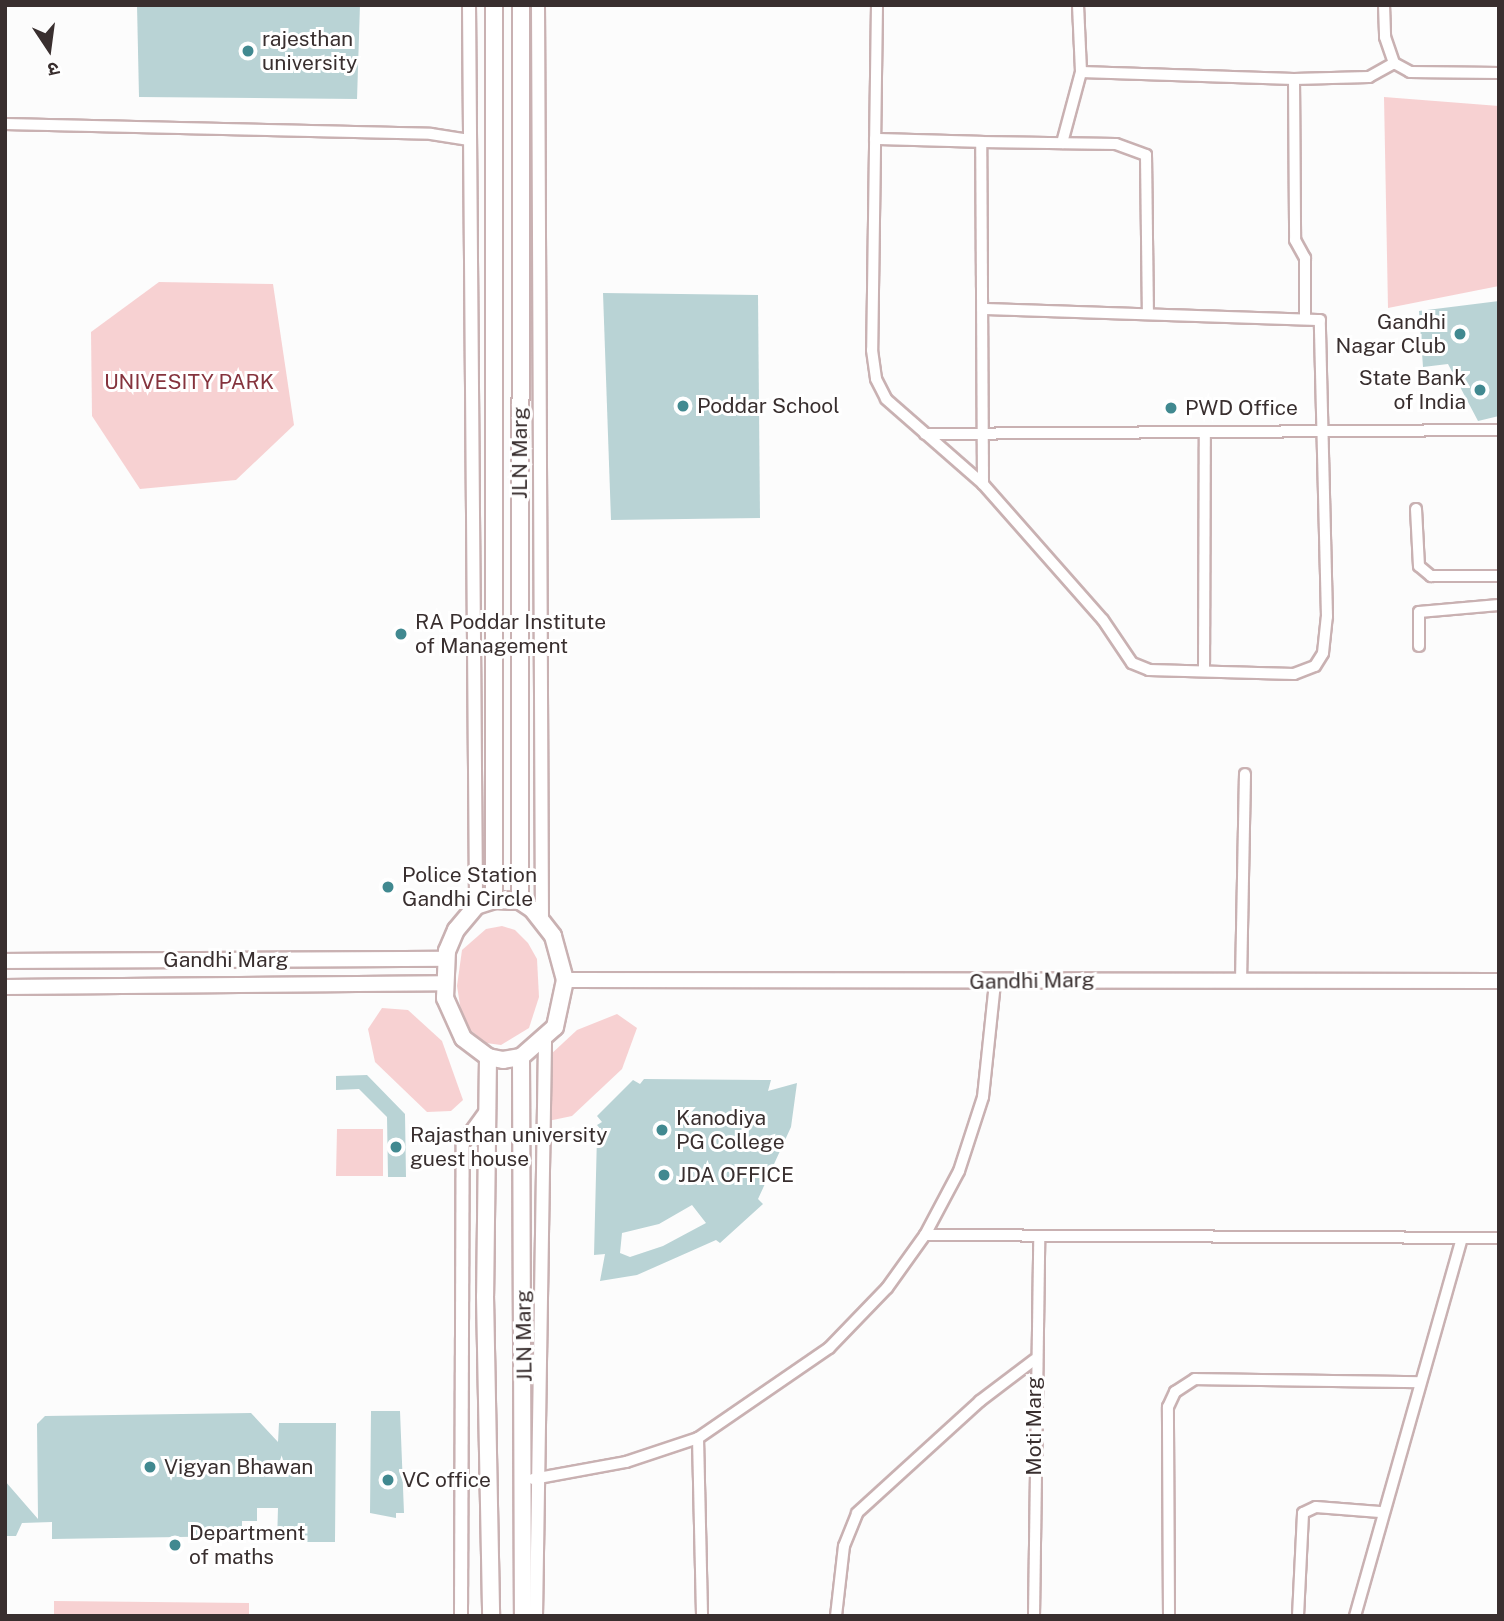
<!DOCTYPE html>
<meta charset="utf-8">
<style>
body{margin:0}
#map{position:relative;width:1504px;height:1621px;overflow:hidden;background:#fcfcfc;font-family:"Public Sans","Noto Sans Devanagari",sans-serif}
div>[style]{position:absolute}
[style*='--x']{left:calc(var(--x)*1px);top:calc(var(--y)*1px);width:calc(var(--w)*1px);rotate:calc(var(--a)*1deg)}
.green>*{inset:0;background:#f7d1d2}
.building>*{inset:0;background:#b9d3d5}
.roads{filter:drop-shadow(2px 0 #c9b1b2) drop-shadow(-2px 0 #c9b1b2) drop-shadow(0 2px #c9b1b2) drop-shadow(0 -2px #c9b1b2)}
.minor>*{height:10px;margin:-5px;padding:0 5px;transform-origin:5px;border-radius:5px;background:#fff}
.tertiary>*{height:12px;margin:-6px;padding:0 6px;transform-origin:6px;border-radius:6px;background:#fff}
.secondary>*{height:14px;margin:-7px;padding:0 7px;transform-origin:7px;border-radius:7px;background:#fff}
.primary>*{height:16px;margin:-8px;padding:0 8px;transform-origin:8px;border-radius:8px;background:#fff}
.dots>*{width:19px;height:19px;translate:-50% -50%;box-sizing:border-box;border:4px solid #fff;border-radius:50%}
span{translate:-50% -50%;white-space:nowrap;text-align:center;line-height:1.15;-webkit-text-stroke:6px #fff;paint-order:stroke}
.poi-label{font-size:21px;color:#392f2f}
.left{translate:0 -50%;text-align:left}
.right{translate:-100% -50%;text-align:right}
.park-label{font-size:21px;color:#85333d}
.street-label{font-size:21px;color:#392f2f}
.frame{position:absolute;inset:0;border:7px solid #392f2f;pointer-events:none}
.north{position:absolute;left:14px;top:14px;width:70px;height:70px;-webkit-text-stroke:5px #fff;paint-order:stroke;rotate:167deg;font-size:19px;font-weight:700;line-height:28px;text-align:center;color:#392f2f}
.north::after{content:'';display:block;margin:auto;width:24px;height:32px;background:#392f2f;clip-path:polygon(50% 0,100% 100%,50% 72%,0 100%)}
</style>
<div id="map">
<div class="green">
<div style="clip-path:polygon(1384px 97px,1499px 106px,1499px 286px,1388px 308px)"></div>
<div style="clip-path:polygon(159px 282px,273px 284px,294px 425px,236px 480px,140px 489px,92px 416px,91px 332px)"></div>
<div style="clip-path:polygon(502px 926px,515px 930px,528px 943px,537px 959px,539px 997px,529px 1028px,501px 1045px,486px 1043px,463px 1024px,457px 986px,462px 950px,486px 929px)"></div>
<div style="clip-path:polygon(382px 1008px,408px 1010px,442px 1041px,463px 1100px,451px 1111px,427px 1112px,375px 1062px,368px 1029px)"></div>
<div style="clip-path:polygon(617px 1014px,637px 1028px,622px 1069px,572px 1116px,548px 1121px,549px 1056px,577px 1030px)"></div>
<div style="clip-path:polygon(337px 1129px,383px 1129px,383px 1176px,336px 1176px)"></div>
<div style="clip-path:polygon(54px 1601px,249px 1603px,249px 1616px,54px 1616px)"></div>
</div>
<div class="building">
<div style="clip-path:polygon(137px 5px,360px 5px,357px 99px,139px 97px)"></div>
<div style="clip-path:polygon(603px 293px,758px 295px,760px 518px,611px 520px)"></div>
<div style="clip-path:polygon(1499px 301px,1499px 416px,1478px 421px,1448px 364px,1423px 367px,1419px 311px)"></div>
<div style="clip-path:polygon(367px 1075px,405px 1114px,406px 1177px,388px 1177px,387px 1117px,359px 1089px,336px 1090px,336px 1076px)"></div>
<div style="clip-path:polygon(evenodd,644px 1079px,771px 1080px,768px 1091px,797px 1083px,791px 1127px,758px 1199px,763px 1204px,720px 1243px,716px 1240px,637px 1275px,600px 1281px,605px 1254px,594px 1255px,597px 1135px,602px 1131px,597px 1125px,602px 1122px,597px 1116px,633px 1080px,640px 1084px,644px 1079px,692px 1205px,706px 1223px,663px 1246px,630px 1257px,620px 1253px,622px 1233px,659px 1224px,692px 1205px)"></div>
<div style="clip-path:polygon(371px 1411px,400px 1411px,404px 1513px,396px 1513px,396px 1518px,370px 1513px)"></div>
<div style="clip-path:polygon(251px 1413px,278px 1442px,279px 1423px,336px 1423px,335px 1542px,277px 1542px,278px 1508px,257px 1508px,257px 1521px,242px 1521px,242px 1536px,52px 1539px,52px 1522px,22px 1523px,16px 1536px,5px 1536px,5px 1481px,38px 1519px,37px 1424px,45px 1416px)"></div>
</div>
<div class="roads">
<div class="minor">
<div style="--x:877;--y:5;--w:345;--a:90.8"></div>
<div style="--x:872;--y:350;--w:29;--a:82"></div>
<div style="--x:876;--y:379;--w:22;--a:63"></div>
<div style="--x:886;--y:399;--w:129;--a:41.2"></div>
<div style="--x:983;--y:484;--w:181;--a:48.6"></div>
<div style="--x:1103;--y:620;--w:52;--a:56"></div>
<div style="--x:1132;--y:663;--w:18;--a:22"></div>
<div style="--x:1149;--y:670;--w:145;--a:1.6"></div>
<div style="--x:1294;--y:674;--w:22;--a:-21"></div>
<div style="--x:1315;--y:666;--w:15;--a:-58"></div>
<div style="--x:1323;--y:653;--w:36;--a:-84"></div>
<div style="--x:1327;--y:617;--w:297;--a:-91.4"></div>
<div style="--x:1320;--y:320;--w:337;--a:-178.1"></div>
<div style="--x:1078;--y:5;--w:67;--a:87.4"></div>
<div style="--x:1081;--y:72;--w:213;--a:1.9"></div>
<div style="--x:1294;--y:79;--w:75;--a:-1.5"></div>
<div style="--x:1369;--y:77;--w:29;--a:-29"></div>
<div style="--x:1384;--y:5;--w:32;--a:88"></div>
<div style="--x:1385;--y:37;--w:28;--a:71"></div>
<div style="--x:1394;--y:63;--w:18;--a:29"></div>
<div style="--x:1410;--y:72;--w:89;--a:0.6"></div>
<div style="--x:1294;--y:79;--w:161;--a:89.6"></div>
<div style="--x:1295;--y:240;--w:21;--a:61"></div>
<div style="--x:1305;--y:258;--w:58;--a:90"></div>
<div style="--x:5;--y:124;--w:426;--a:1.3"></div>
<div style="--x:431;--y:134;--w:37;--a:9"></div>
<div style="--x:875;--y:139;--w:106;--a:1.6"></div>
<div style="--x:1062;--y:143;--w:73;--a:-75"></div>
<div style="--x:925;--y:434;--w:574;--a:-0.4"></div>
<div style="--x:983;--y:484;--w:342;--a:-90.3"></div>
<div style="--x:981;--y:142;--w:135;--a:0.8"></div>
<div style="--x:1116;--y:144;--w:32;--a:20"></div>
<div style="--x:1146;--y:155;--w:156;--a:89.3"></div>
<div style="--x:1416;--y:509;--w:57;--a:87"></div>
<div style="--x:1419;--y:566;--w:16;--a:40"></div>
<div style="--x:1431;--y:576;--w:68;--a:0"></div>
<div style="--x:1419;--y:646;--w:34;--a:-90"></div>
<div style="--x:1419;--y:612;--w:80;--a:-5"></div>
<div style="--x:1204;--y:671;--w:236;--a:-89.8"></div>
<div style="--x:1241;--y:982;--w:208;--a:-88.9"></div>
<div style="--x:925;--y:1235;--w:574;--a:0.3"></div>
<div style="--x:698;--y:1438;--w:178;--a:88.7"></div>
<div style="--x:533;--y:1479;--w:95;--a:-10.4"></div>
<div style="--x:626;--y:1462;--w:76;--a:-18.4"></div>
<div style="--x:698;--y:1438;--w:159;--a:-34.5"></div>
<div style="--x:829;--y:1348;--w:83;--a:-46"></div>
<div style="--x:887;--y:1288;--w:65;--a:-54.4"></div>
<div style="--x:925;--y:1235;--w:72;--a:-62"></div>
<div style="--x:959;--y:1171;--w:78;--a:-72"></div>
<div style="--x:983;--y:1097;--w:115;--a:-84"></div>
<div style="--x:836;--y:1616;--w:70;--a:-83.5"></div>
<div style="--x:844;--y:1546;--w:35;--a:-68"></div>
<div style="--x:857;--y:1513;--w:166;--a:-42.3"></div>
<div style="--x:980;--y:1401;--w:68;--a:-37.2"></div>
<div style="--x:1034;--y:1616;--w:380;--a:-89.2"></div>
<div style="--x:1169;--y:1616;--w:209;--a:-90.3"></div>
<div style="--x:1168;--y:1407;--w:17;--a:-65"></div>
<div style="--x:1175;--y:1392;--w:24;--a:-33"></div>
<div style="--x:1195;--y:1379;--w:222;--a:0.8"></div>
<div style="--x:1298;--y:1616;--w:103;--a:-87.2"></div>
<div style="--x:1303;--y:1513;--w:14;--a:-25"></div>
<div style="--x:1316;--y:1507;--w:64;--a:4.5"></div>
<div style="--x:1355;--y:1616;--w:392;--a:-74.2"></div>
</div>
<div class="tertiary">
<div style="--x:469;--y:5;--w:901;--a:89.55"></div>
<div style="--x:538;--y:5;--w:917;--a:89.75"></div>
<div style="--x:461;--y:1616;--w:473;--a:-89.8"></div>
<div style="--x:463;--y:1143;--w:44;--a:-54.2"></div>
<div style="--x:536;--y:1616;--w:576;--a:-89.1"></div>
</div>
<div class="secondary">
<div style="--x:5;--y:961;--w:441;--a:-0.3"></div>
<div style="--x:565;--y:980;--w:934;--a:0.06"></div>
<div style="--x:5;--y:987;--w:440;--a:-0.5"></div>
</div>
<div class="primary">
<div style="--x:494;--y:900;--w:895;--a:-90"></div>
<div style="--x:494;--y:900;--w:26;--a:2"></div>
<div style="--x:520;--y:901;--w:14;--a:34"></div>
<div style="--x:532;--y:909;--w:34;--a:52"></div>
<div style="--x:553;--y:936;--w:46;--a:74.7"></div>
<div style="--x:565;--y:980;--w:48;--a:102"></div>
<div style="--x:555;--y:1027;--w:45;--a:138.6"></div>
<div style="--x:521;--y:1057;--w:18;--a:171"></div>
<div style="--x:503;--y:1060;--w:15;--a:-169"></div>
<div style="--x:488;--y:1057;--w:31;--a:-143"></div>
<div style="--x:463;--y:1038;--w:44;--a:-114.2"></div>
<div style="--x:445;--y:998;--w:47;--a:-87.6"></div>
<div style="--x:447;--y:951;--w:23;--a:-67"></div>
<div style="--x:456;--y:930;--w:31;--a:-50"></div>
<div style="--x:476;--y:906;--w:19;--a:-18"></div>
<div style="--x:520;--y:901;--w:896;--a:-89.94"></div>
<div style="--x:488;--y:1057;--w:239;--a:90.7"></div>
<div style="--x:485;--y:1296;--w:320;--a:88.9"></div>
<div style="--x:521;--y:1057;--w:559;--a:89.8"></div>
</div>
</div>
<div class="dots">
<div style="left:248px;top:51px;background:#418990"></div>
<div style="left:1460px;top:334px;background:#418990"></div>
<div style="left:1480px;top:390px;background:#418990"></div>
<div style="left:683px;top:406px;background:#418990"></div>
<div style="left:1171px;top:408px;background:#418990"></div>
<div style="left:401px;top:634px;background:#418990"></div>
<div style="left:388px;top:887px;background:#418990"></div>
<div style="left:662px;top:1130px;background:#418990"></div>
<div style="left:396px;top:1147px;background:#418990"></div>
<div style="left:664px;top:1175px;background:#418990"></div>
<div style="left:150px;top:1467px;background:#418990"></div>
<div style="left:388px;top:1480px;background:#418990"></div>
<div style="left:175px;top:1545px;background:#418990"></div>
</div>
<div class="poi-label">
<span class="left" style="left:262px;top:51px">rajesthan<br>university</span>
<span class="right" style="left:1446px;top:334px">Gandhi<br>Nagar Club</span>
<span class="right" style="left:1466px;top:390px">State Bank<br>of India</span>
<span class="left" style="left:697px;top:406px">Poddar School</span>
<span class="left" style="left:1185px;top:408px">PWD Office</span>
<span class="left" style="left:415px;top:634px">RA Poddar Institute<br>of Management</span>
<span class="left" style="left:402px;top:887px">Police Station<br>Gandhi Circle</span>
<span class="left" style="left:676px;top:1130px">Kanodiya<br>PG College</span>
<span class="left" style="left:410px;top:1147px">Rajasthan university<br>guest house</span>
<span class="left" style="left:678px;top:1175px">JDA OFFICE</span>
<span class="left" style="left:164px;top:1467px">Vigyan Bhawan</span>
<span class="left" style="left:402px;top:1480px">VC office</span>
<span class="left" style="left:189px;top:1545px">Department<br>of maths</span>
</div>
<div class="park-label">
<span style="left:189px;top:382px">UNIVESITY PARK</span>
</div>
<div class="street-label">
<span style="left:520px;top:453px;rotate:-90deg">JLN Marg</span>
<span style="left:226px;top:960px">Gandhi Marg</span>
<span style="left:1032px;top:981px;rotate:-1deg">Gandhi Marg</span>
<span style="left:524px;top:1336px;rotate:-91deg">JLN Marg</span>
<span style="left:1034px;top:1426px;rotate:-90deg">Moti Marg</span>
</div>
<div class="frame"></div>
<div class="north">उ</div>
</div>
